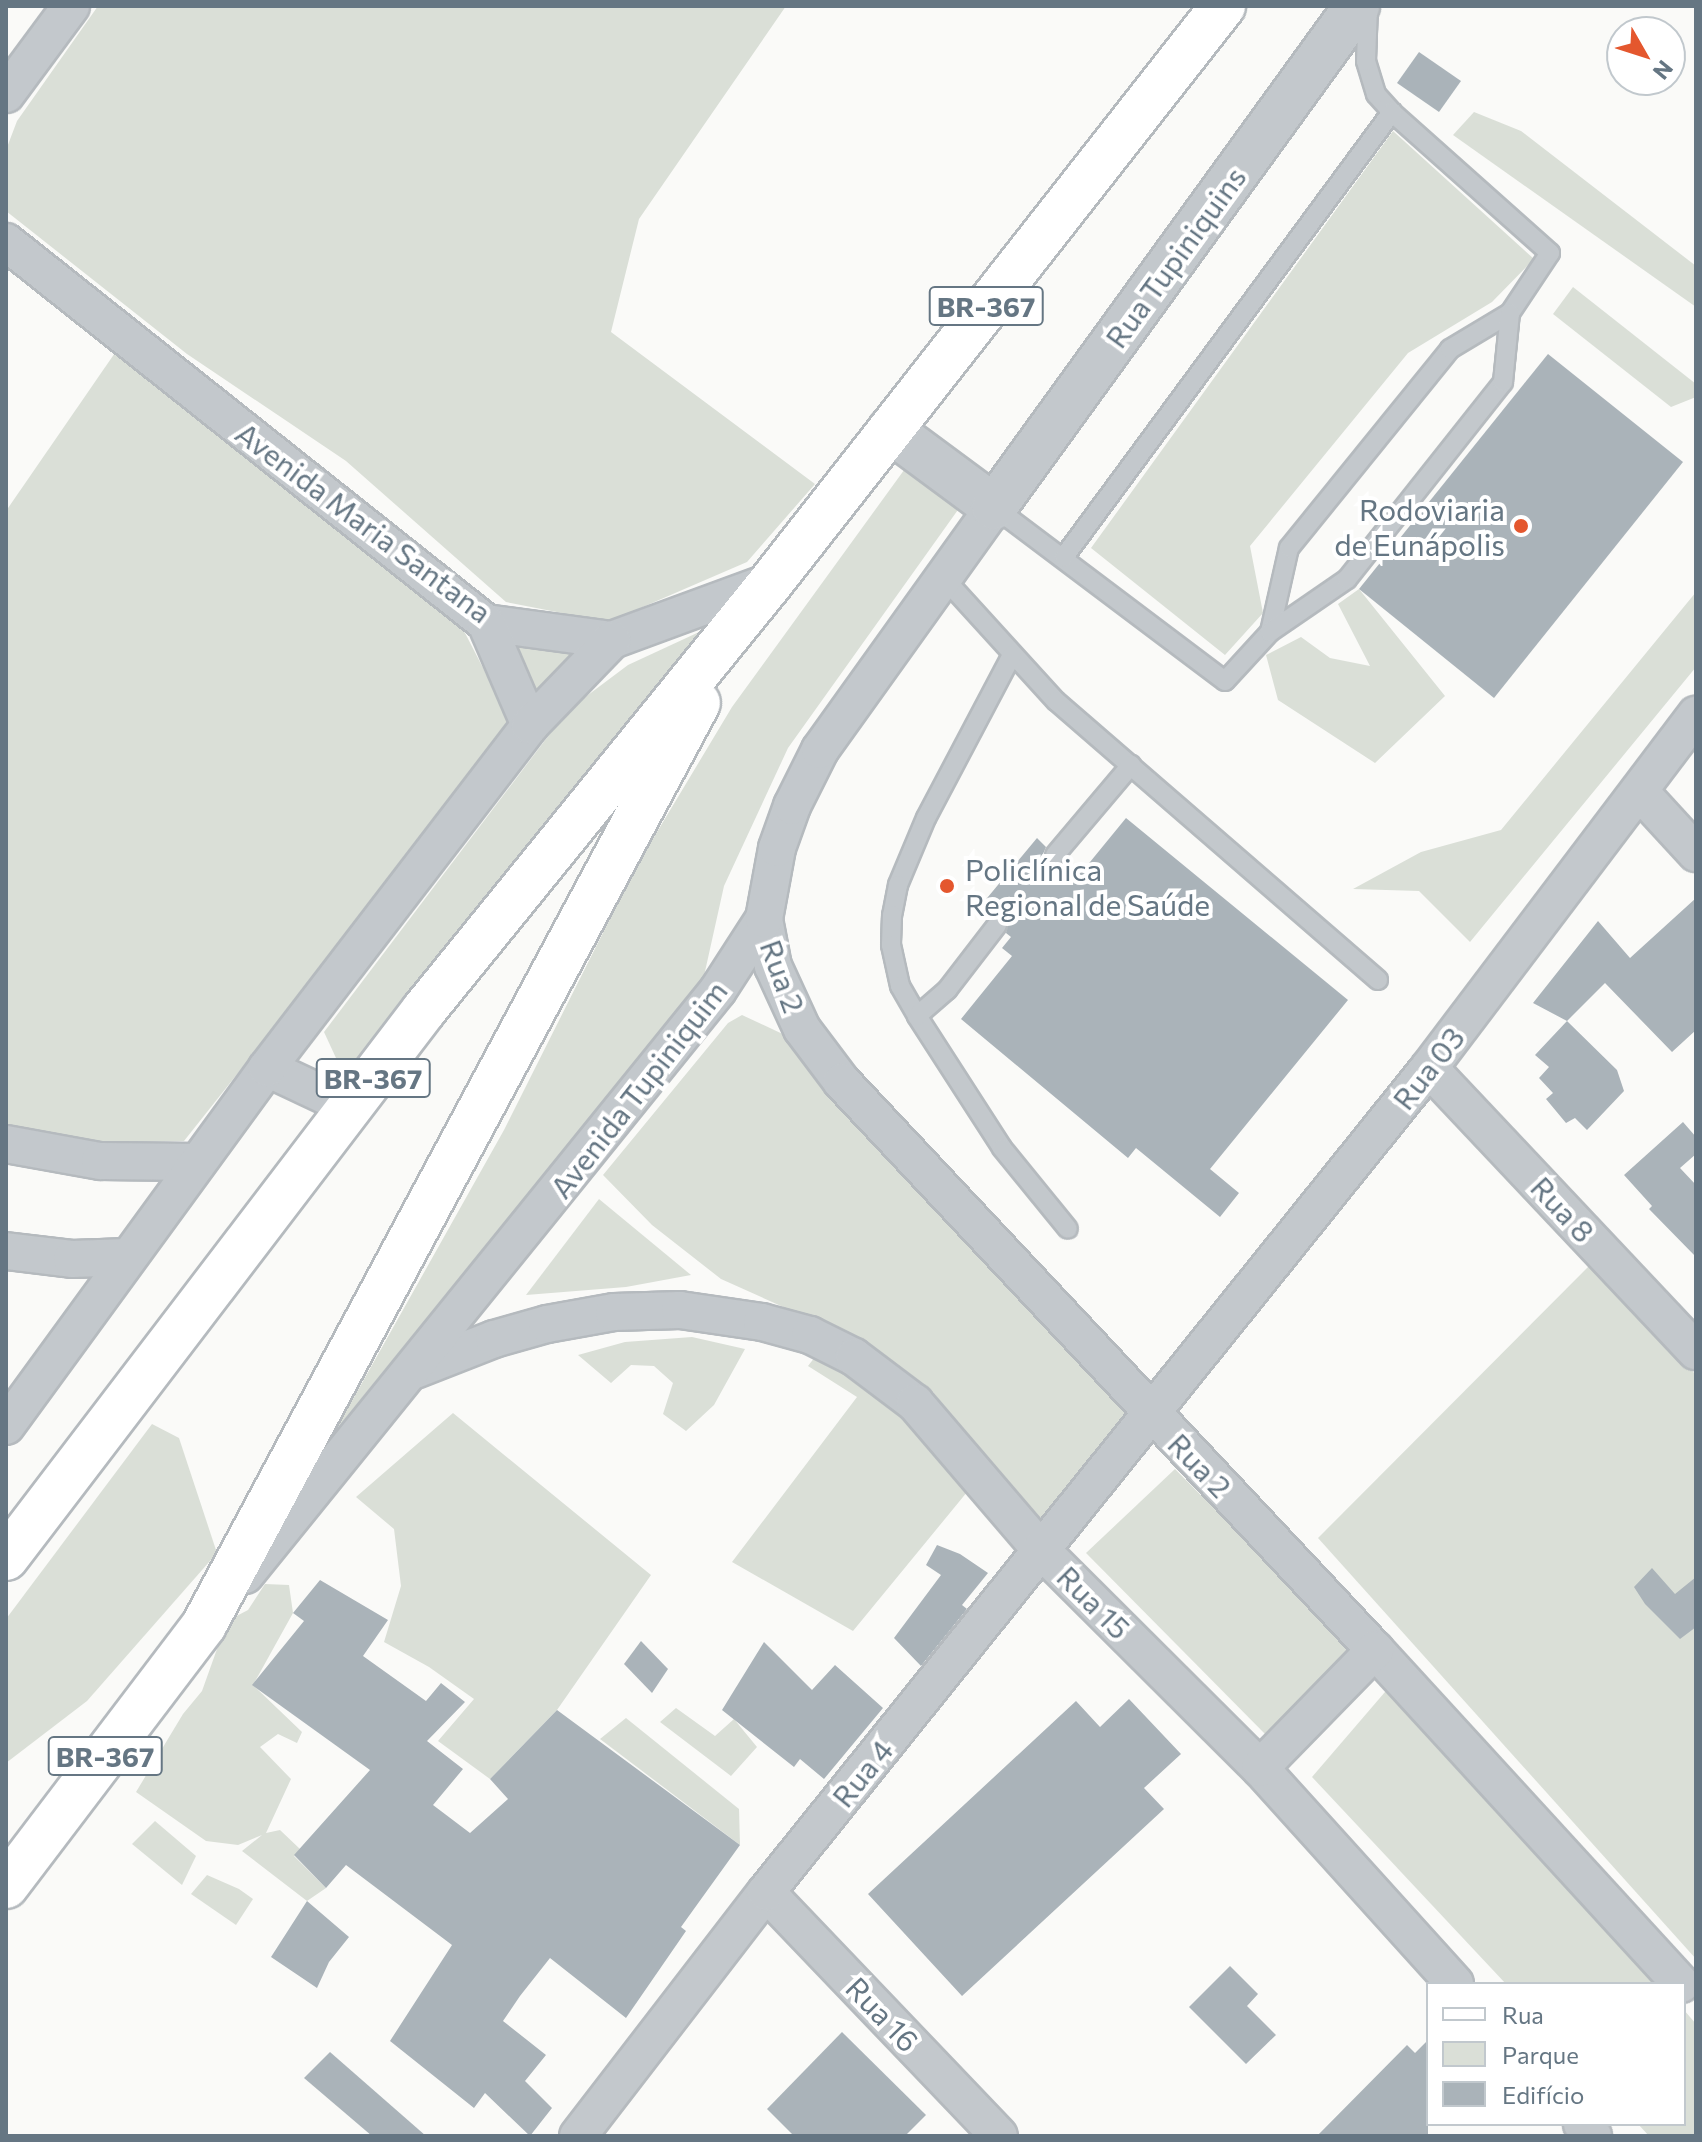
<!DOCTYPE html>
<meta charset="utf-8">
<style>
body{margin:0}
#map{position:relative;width:1702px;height:2142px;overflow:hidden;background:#fafaf8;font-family:Commissioner,sans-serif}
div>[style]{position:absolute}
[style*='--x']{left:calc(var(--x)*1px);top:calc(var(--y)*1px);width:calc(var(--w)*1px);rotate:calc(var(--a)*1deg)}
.green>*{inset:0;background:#dadfd7}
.building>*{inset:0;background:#aab3b9}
.roads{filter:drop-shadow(2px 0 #b5babe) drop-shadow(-2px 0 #b5babe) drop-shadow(0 2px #b5babe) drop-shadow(0 -2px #b5babe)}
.service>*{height:18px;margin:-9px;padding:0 9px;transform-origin:9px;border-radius:9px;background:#c3c8cc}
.minor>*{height:36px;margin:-18px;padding:0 18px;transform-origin:18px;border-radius:18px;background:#c3c8cc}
.tertiary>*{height:44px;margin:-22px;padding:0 22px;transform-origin:22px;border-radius:22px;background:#c3c8cc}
.primary>*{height:44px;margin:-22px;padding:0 22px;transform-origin:22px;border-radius:22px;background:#fff}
.dots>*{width:22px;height:22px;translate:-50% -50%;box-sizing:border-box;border:4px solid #fff;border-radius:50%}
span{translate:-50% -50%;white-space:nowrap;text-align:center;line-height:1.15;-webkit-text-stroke:8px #fff;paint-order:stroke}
.shield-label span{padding:2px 6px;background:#fff;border:2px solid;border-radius:6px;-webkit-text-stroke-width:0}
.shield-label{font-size:28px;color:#657683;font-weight:700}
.street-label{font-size:30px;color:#657683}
.poi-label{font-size:30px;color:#657683}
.right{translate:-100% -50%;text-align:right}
.left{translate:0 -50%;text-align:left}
.frame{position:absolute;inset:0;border:8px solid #657683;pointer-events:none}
.legend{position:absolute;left:1426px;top:1982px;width:260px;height:144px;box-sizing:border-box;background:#fff;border:2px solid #c1c8cd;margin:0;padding:10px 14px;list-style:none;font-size:24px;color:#657683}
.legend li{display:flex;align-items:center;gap:16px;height:40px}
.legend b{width:40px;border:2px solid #c1c8cd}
.north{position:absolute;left:1606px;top:16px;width:80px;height:80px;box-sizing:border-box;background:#fff;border:2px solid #c1c8cd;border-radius:50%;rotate:129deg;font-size:22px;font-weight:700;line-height:32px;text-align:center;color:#657683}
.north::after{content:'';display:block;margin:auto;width:28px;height:36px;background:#e4572e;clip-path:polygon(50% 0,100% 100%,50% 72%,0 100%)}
</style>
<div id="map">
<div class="green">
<div style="clip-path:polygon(98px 6px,786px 6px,639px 219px,611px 332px,815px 484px,747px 562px,608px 622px,506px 602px,346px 461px,187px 354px,6px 211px,6px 150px,17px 121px)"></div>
<div style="clip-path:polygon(1474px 112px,1521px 131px,1696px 266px,1696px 307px,1453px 135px)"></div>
<div style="clip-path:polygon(1393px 131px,1534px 259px,1492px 302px,1408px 353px,1250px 546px,1263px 613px,1225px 655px,1091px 548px)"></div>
<div style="clip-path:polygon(1573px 287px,1696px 384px,1696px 397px,1671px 407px,1553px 314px)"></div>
<div style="clip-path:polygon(119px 347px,464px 631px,513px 726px,184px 1141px,6px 1141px,6px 511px)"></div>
<div style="clip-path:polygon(907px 466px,960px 507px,788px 748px,724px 886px,704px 976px,335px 1431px,504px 1130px,636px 867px,732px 707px)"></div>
<div style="clip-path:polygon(1359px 589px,1445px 696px,1375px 763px,1278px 700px,1266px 655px,1301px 637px,1330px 658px,1370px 666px,1338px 604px)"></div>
<div style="clip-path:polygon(1696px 592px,1696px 667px,1470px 942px,1419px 891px,1353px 889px,1421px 852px,1501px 830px)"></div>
<div style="clip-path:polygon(725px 620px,366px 1072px,336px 1058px,324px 1032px,568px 710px,628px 665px)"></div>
<div style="clip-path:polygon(486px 623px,612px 640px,530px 725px)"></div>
<div style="clip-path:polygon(742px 1015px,789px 1037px,1135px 1420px,1039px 1528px,933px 1392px,839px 1332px,721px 1279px,652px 1225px,603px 1175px,728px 1023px)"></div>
<div style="clip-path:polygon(599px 1199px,691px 1275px,626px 1287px,526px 1295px)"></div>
<div style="clip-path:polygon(1592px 1263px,1696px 1375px,1696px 1959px,1318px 1538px)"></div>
<div style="clip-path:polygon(692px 1337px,745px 1349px,714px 1405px,686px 1431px,663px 1414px,673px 1383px,654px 1366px,631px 1365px,611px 1383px,578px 1355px,625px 1342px)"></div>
<div style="clip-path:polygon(818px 1353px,870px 1381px,972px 1486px,853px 1631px,732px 1562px,857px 1397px,808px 1366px)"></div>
<div style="clip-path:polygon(453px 1413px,651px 1575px,557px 1710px,490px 1779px,438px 1741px,474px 1699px,429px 1667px,384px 1642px,401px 1586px,394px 1529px,356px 1497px)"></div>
<div style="clip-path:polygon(152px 1424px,179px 1438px,217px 1553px,87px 1701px,6px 1763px,6px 1619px)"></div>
<div style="clip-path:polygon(1175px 1469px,1357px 1653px,1268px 1737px,1086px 1553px)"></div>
<div style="clip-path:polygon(265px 1584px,289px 1585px,293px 1613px,253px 1685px,302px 1732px,297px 1743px,278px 1734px,260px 1747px,291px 1779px,266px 1833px,280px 1830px,300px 1849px,294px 1856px,326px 1888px,307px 1901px,242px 1851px,262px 1835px,238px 1845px,206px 1841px,136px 1792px,183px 1714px,202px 1691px,227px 1621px,248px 1610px)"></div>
<div style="clip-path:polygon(1391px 1685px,1660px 1984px,1506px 1984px,1312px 1777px)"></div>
<div style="clip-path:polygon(676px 1708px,715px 1736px,734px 1719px,757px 1747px,731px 1776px,660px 1722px)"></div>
<div style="clip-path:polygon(626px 1718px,739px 1809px,740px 1845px,600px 1739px)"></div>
<div style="clip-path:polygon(155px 1821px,196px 1856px,182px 1885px,132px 1844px)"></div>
<div style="clip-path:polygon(207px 1875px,239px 1889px,253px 1899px,236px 1925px,191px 1894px)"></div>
<div style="clip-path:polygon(1684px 2010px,1696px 2024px,1696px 2136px,1649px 2136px,1638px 2124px,1684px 2124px)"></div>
</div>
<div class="building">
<div style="clip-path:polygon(1419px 52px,1461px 81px,1439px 112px,1397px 83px)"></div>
<div style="clip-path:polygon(1548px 354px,1683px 462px,1494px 698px,1359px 589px)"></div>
<div style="clip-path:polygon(1126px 818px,1348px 1000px,1210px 1169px,1239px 1193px,1220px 1217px,1136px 1148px,1128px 1158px,961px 1019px,1012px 956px,1002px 948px,1011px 937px,1006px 933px,1008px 920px,998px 913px,988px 918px,978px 909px,1037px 838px,1046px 847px,1043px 854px,1048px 865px,1058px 866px,1065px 862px,1081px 873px)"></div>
<div style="clip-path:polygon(1696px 898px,1696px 1030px,1672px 1052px,1605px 983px,1567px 1021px,1533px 1003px,1598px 921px,1630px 958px)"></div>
<div style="clip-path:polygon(1567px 1021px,1617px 1070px,1624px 1091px,1587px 1130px,1575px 1118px,1566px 1123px,1546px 1099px,1553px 1093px,1539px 1078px,1549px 1067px,1535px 1055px)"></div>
<div style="clip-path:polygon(1683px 1122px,1696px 1137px,1696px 1154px,1680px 1168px,1696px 1185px,1696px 1257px,1649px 1209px,1652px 1206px,1624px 1175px)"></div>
<div style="clip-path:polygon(937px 1545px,960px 1554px,988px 1573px,962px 1605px,967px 1609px,921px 1666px,894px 1638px,941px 1575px,926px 1565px)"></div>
<div style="clip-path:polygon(1652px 1568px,1675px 1594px,1696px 1577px,1696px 1627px,1680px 1639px,1645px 1604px,1634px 1587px)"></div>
<div style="clip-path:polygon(320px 1580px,388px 1620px,363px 1656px,426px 1701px,441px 1683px,465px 1702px,427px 1741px,463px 1769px,433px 1805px,470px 1833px,508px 1799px,490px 1779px,557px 1710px,740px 1845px,681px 1927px,686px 1931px,626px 2018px,550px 1958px,520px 1996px,503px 2021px,546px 2055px,525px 2081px,552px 2108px,530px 2136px,485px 2093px,474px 2108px,390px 2041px,452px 1945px,346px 1865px,326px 1888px,294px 1855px,370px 1770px,252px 1685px,304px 1621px,293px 1613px)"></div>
<div style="clip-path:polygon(641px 1641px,668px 1669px,652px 1693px,624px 1664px)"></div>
<div style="clip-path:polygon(764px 1642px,812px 1690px,835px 1665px,883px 1708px,824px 1779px,800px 1759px,794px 1767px,722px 1710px)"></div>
<div style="clip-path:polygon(1129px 1699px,1181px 1754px,1144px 1788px,1164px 1809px,962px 1996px,868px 1894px,1076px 1701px,1100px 1727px)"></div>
<div style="clip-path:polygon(307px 1901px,349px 1937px,329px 1962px,317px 1988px,271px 1957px)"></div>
<div style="clip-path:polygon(1230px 1966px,1258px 1994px,1247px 2006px,1276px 2035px,1246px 2064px,1189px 2007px)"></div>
<div style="clip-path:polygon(842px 2032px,926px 2115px,905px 2136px,794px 2136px,767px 2109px)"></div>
<div style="clip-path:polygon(1428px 2040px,1428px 2136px,1317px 2136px,1407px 2045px,1415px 2053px)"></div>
<div style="clip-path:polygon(330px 2052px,426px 2136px,372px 2136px,304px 2078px)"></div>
</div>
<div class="roads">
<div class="service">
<div style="--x:994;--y:507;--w:289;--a:37"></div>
<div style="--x:1225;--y:681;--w:67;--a:-47.4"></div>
<div style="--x:1270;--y:632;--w:86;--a:-77.3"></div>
<div style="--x:1289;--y:548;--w:256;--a:-51"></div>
<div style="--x:1450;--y:349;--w:70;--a:-31"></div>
<div style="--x:1510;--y:313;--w:72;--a:-56.3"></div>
<div style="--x:1550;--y:253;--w:212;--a:-138.3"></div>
<div style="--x:1392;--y:112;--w:24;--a:-132"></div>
<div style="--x:1376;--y:94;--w:34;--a:-107"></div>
<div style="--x:1366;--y:61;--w:54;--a:-87.9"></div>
<div style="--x:1064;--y:557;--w:553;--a:-53.61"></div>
<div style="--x:943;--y:577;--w:168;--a:47.7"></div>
<div style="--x:1056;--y:701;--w:426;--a:40.9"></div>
<div style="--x:1270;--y:632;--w:93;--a:-34.5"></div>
<div style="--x:1347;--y:579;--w:251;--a:-51.6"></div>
<div style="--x:1503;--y:382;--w:69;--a:-84.2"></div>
<div style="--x:1012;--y:655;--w:184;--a:117.8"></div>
<div style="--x:926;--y:818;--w:73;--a:112.7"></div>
<div style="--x:898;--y:885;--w:31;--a:101"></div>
<div style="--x:892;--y:915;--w:30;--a:92"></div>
<div style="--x:891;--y:945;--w:42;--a:77.6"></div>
<div style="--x:900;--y:986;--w:34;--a:60"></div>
<div style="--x:917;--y:1016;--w:157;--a:57.2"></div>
<div style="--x:1002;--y:1148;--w:104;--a:50.8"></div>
<div style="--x:1055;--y:855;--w:118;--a:-49.8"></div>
<div style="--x:917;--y:1016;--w:40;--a:-41"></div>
<div style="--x:947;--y:990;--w:82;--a:-52.4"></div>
</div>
<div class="minor">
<div style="--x:6;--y:94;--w:109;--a:-53.5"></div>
<div style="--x:6;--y:242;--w:613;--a:38.44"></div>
<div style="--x:486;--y:623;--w:127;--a:7.7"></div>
<div style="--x:612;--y:640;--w:171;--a:-20.2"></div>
<div style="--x:486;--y:623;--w:111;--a:66.7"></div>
<div style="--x:1640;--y:792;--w:83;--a:47.4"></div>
<div style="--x:764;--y:919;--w:48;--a:79.2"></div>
<div style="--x:773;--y:966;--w:69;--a:65.3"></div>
<div style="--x:802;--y:1029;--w:66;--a:53"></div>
<div style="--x:842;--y:1082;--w:779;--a:46.82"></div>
<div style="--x:1375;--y:1650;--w:453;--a:47.5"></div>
<div style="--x:267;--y:1068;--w:94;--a:25.2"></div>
<div style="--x:1429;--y:1068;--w:389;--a:46.7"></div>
<div style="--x:6;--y:1144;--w:96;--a:10.3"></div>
<div style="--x:100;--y:1161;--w:98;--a:0.6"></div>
<div style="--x:6;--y:1251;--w:66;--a:6.9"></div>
<div style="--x:72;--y:1259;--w:56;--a:-2"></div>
<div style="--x:415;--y:1370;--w:85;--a:-21.4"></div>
<div style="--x:494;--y:1339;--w:55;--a:-15.8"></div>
<div style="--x:547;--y:1324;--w:68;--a:-10.2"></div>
<div style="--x:614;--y:1312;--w:66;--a:-1.7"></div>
<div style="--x:680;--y:1310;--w:83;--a:8.3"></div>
<div style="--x:762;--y:1322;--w:50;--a:15.2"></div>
<div style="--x:810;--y:1335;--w:49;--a:26.6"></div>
<div style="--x:854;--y:1357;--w:76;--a:37"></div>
<div style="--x:915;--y:1403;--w:194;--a:49.4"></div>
<div style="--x:1041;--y:1550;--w:309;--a:44.9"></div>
<div style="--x:1260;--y:1768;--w:291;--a:47.9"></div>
<div style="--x:6;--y:1426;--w:443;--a:-53.9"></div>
<div style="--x:267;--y:1068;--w:432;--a:-52.5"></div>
<div style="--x:530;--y:725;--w:118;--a:-46"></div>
<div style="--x:245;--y:1575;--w:752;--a:-51.04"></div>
<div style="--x:718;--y:990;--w:85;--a:-57.1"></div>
<div style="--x:764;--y:919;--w:72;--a:-79.6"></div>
<div style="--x:777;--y:848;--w:45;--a:-70.3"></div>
<div style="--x:792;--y:806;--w:63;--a:-63.4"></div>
<div style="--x:820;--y:750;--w:299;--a:-54.4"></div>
<div style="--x:1260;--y:1768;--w:165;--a:-45.7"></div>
<div style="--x:766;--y:1892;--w:337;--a:46.3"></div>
<div style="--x:1582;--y:2124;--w:16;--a:47"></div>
<div style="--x:578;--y:2136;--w:308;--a:-52.4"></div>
<div style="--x:766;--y:1892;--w:1058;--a:-51.18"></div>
<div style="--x:1429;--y:1068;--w:443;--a:-52.9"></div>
</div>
<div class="tertiary">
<div style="--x:890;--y:430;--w:129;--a:36.5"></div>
<div style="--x:994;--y:507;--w:619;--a:-54.07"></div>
</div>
<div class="primary">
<div style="--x:6;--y:1558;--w:689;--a:-52.66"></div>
<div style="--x:424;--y:1010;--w:552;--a:-50.95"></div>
<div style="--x:772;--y:581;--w:731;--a:-51.89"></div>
<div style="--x:6;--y:1886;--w:328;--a:-52.8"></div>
<div style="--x:204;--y:1625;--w:1046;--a:-61.82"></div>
</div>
</div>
<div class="dots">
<div style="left:1521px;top:526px;background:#e4572e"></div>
<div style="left:947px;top:886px;background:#e4572e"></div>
</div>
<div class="shield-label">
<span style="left:986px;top:306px">BR-367</span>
<span style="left:373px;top:1078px">BR-367</span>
<span style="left:105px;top:1756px">BR-367</span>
</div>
<div class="street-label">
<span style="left:1175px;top:257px;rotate:-54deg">Rua Tupiniquins</span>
<span style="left:364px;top:522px;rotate:37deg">Avenida Maria Santana</span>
<span style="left:783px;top:976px;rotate:70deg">Rua 2</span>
<span style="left:1428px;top:1068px;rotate:-52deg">Rua 03</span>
<span style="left:638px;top:1089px;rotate:-52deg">Avenida Tupiniquim</span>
<span style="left:1563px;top:1209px;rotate:47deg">Rua 8</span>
<span style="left:1200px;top:1465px;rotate:46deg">Rua 2</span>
<span style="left:1094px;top:1602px;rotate:45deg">Rua 15</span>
<span style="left:862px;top:1773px;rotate:-51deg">Rua 4</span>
<span style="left:883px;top:2014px;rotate:46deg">Rua 16</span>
</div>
<div class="poi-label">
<span class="right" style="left:1505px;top:526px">Rodoviaria<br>de Eunápolis</span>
<span class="left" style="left:965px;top:886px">Policlínica<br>Regional de Saúde</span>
</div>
<div class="frame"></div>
<ul class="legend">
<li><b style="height:10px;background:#fff"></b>Rua</li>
<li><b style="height:22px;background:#dadfd7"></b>Parque</li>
<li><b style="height:22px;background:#aab3b9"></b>Edifício</li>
</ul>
<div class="north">N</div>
</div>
